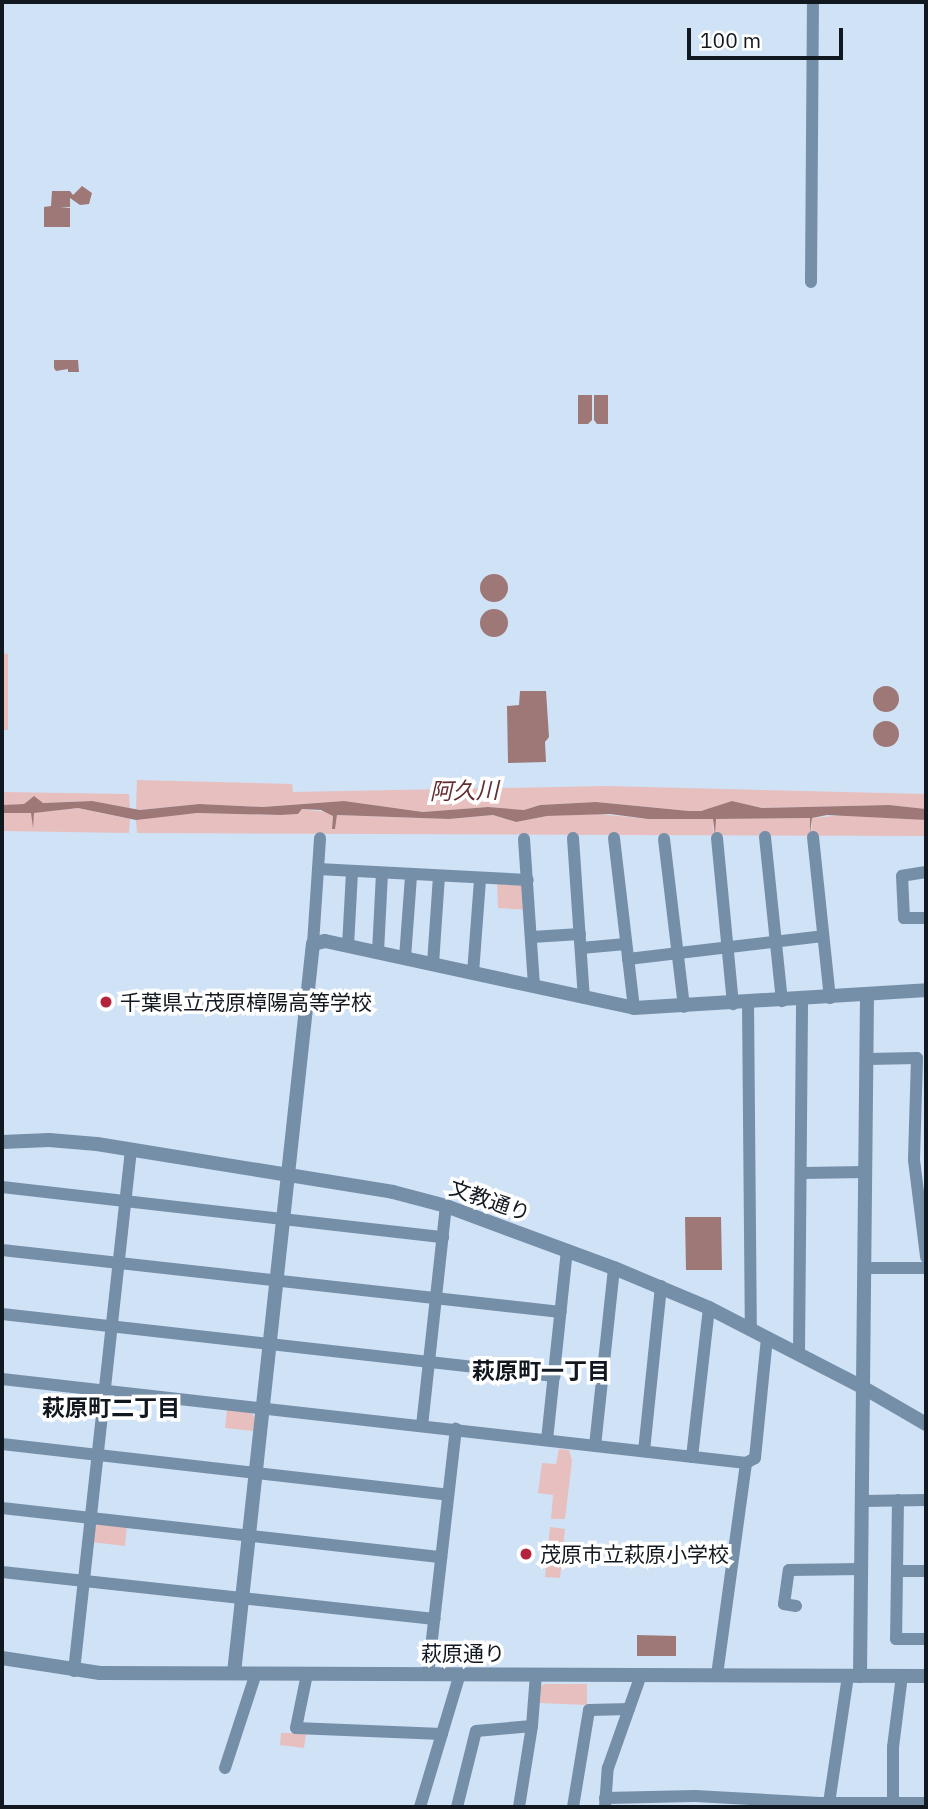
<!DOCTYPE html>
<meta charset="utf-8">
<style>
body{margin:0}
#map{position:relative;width:928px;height:1809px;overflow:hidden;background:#d0e2f6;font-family:"IBM Plex Sans","Noto Sans JP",sans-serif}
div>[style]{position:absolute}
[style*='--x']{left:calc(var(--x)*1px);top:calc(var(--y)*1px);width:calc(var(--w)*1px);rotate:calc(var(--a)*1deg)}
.green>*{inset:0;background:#e8bfbf}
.water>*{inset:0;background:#9e7777}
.round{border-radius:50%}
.minor>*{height:12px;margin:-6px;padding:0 6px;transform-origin:6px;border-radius:6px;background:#758fa9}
.tertiary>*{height:14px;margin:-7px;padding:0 7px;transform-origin:7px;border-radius:7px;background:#758fa9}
.dots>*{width:19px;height:19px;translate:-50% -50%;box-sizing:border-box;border:4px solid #fff;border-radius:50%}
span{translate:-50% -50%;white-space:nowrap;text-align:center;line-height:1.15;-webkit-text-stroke:7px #fff;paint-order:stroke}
.poi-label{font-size:21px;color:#12181f}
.left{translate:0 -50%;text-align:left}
.street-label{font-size:21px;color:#12181f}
.water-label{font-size:23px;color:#642d30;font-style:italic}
.neighbourhood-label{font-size:23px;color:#12181f;font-weight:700}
.frame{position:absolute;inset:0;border:4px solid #12181f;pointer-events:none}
.scale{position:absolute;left:687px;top:28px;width:156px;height:32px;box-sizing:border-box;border:4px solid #12181f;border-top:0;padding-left:9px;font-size:21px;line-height:24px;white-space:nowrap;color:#12181f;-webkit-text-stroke:5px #fff;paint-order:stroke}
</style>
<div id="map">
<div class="green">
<div style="clip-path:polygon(2px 653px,8px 654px,8px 730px,2px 730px)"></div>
<div style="clip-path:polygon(137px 780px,292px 784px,293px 792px,606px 786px,926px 794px,926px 809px,889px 805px,762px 808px,732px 801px,701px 811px,689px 811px,596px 802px,540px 805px,524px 810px,488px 807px,423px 812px,344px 801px,263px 807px,199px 804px,140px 810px,136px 809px)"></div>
<div style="clip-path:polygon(2px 792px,129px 794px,130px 808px,85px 801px,43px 803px,32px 797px,24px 804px,2px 805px)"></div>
<div style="clip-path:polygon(78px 808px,130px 819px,129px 833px,2px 831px,2px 813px,32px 813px,33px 827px,33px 813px)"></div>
<div style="clip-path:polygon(302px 809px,327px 812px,333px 816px,332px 828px,335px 828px,337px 815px,449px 819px,493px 815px,515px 822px,547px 816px,599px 814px,648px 819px,713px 819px,713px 834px,715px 819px,810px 818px,812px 833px,812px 818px,843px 815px,926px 820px,926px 836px,137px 833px,136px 820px,159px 816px,197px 813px,281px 815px,298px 814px)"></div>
<div style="clip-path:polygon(497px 880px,529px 882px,530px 910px,498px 908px)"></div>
<div style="clip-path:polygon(227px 1409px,250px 1411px,255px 1418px,253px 1431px,225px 1428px)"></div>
<div style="clip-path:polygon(559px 1449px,569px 1450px,572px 1461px,565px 1519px,551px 1519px,553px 1495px,538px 1493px,542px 1463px,556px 1464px)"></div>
<div style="clip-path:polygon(97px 1521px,127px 1525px,125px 1546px,91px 1542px)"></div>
<div style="clip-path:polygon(550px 1527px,565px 1529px,560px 1578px,545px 1577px)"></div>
<div style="clip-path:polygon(544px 1684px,587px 1684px,587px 1705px,539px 1703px,540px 1687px)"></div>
<div style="clip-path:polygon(281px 1733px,306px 1733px,304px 1748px,280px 1745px)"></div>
</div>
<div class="water">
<div style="clip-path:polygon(82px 186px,92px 193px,89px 204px,80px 205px,70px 198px,70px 207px,60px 207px,70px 208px,70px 227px,44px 227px,44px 207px,51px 206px,52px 191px,70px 191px,73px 195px)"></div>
<div style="clip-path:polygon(78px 360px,79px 372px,68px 372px,68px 369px,56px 371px,54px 368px,54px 360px)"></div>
<div style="clip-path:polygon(578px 395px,592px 395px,592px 420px,588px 424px,578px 424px)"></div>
<div style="clip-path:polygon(594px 395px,608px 395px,608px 424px,597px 424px,594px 420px)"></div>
<div class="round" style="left:480px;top:574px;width:28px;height:28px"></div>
<div class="round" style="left:480px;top:609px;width:28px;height:28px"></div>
<div class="round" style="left:873px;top:686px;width:26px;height:26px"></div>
<div style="clip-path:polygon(520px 691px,546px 691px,549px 737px,545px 742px,546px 762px,508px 763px,507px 706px,519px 705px)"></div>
<div class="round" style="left:873px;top:721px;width:26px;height:26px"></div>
<div style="clip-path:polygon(34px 796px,43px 803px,92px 801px,140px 810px,199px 804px,263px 807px,344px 801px,423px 812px,488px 807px,524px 810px,540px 805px,596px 802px,689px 811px,701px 811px,732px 801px,762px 808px,889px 805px,926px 809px,926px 820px,827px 815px,812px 818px,810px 833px,810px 818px,716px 819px,715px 835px,713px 819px,648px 819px,610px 814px,547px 816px,516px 822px,493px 815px,449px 819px,337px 815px,335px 829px,332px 829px,333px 816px,321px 810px,302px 809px,298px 814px,281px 815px,197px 813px,136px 820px,78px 808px,34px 813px,33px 828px,31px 813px,2px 813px,2px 805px,24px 804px)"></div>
<div style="clip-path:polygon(685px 1217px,721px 1217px,722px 1270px,686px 1270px)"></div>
<div style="clip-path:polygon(637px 1635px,676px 1636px,676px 1656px,637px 1656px)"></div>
</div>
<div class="minor">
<div style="--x:811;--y:282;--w:280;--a:-89.6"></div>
<div style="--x:765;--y:837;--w:165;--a:84.1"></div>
<div style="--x:813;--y:837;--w:162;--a:84"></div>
<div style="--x:573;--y:838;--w:160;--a:86.1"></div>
<div style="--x:614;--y:838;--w:171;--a:83.3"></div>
<div style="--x:717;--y:838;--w:167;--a:84.5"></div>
<div style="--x:524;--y:839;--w:147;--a:86.1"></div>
<div style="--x:664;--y:839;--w:169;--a:83.2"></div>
<div style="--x:318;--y:869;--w:210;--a:3"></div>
<div style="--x:926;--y:872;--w:24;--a:171"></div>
<div style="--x:902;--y:876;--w:42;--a:87.3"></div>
<div style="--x:904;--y:918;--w:22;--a:0"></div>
<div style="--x:532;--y:937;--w:48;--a:-3.6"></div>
<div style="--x:313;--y:944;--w:106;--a:-86.2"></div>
<div style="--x:348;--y:946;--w:75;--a:-86.9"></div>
<div style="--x:581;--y:948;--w:45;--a:-5.1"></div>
<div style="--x:378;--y:952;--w:78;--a:-87.1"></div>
<div style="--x:405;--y:958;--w:82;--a:-85.8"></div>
<div style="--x:628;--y:959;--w:196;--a:-6.7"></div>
<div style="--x:433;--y:964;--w:87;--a:-86.1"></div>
<div style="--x:473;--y:973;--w:94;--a:-85.7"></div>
<div style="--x:748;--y:1003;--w:326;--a:89.5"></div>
<div style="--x:868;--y:1059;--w:49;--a:-1.2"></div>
<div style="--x:917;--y:1058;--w:102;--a:91.7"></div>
<div style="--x:914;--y:1160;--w:98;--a:82.9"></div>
<div style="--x:802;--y:1173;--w:64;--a:-0.9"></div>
<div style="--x:2;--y:1187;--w:444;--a:6.5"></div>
<div style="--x:2;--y:1250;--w:562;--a:6.33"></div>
<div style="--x:865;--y:1268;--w:61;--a:0"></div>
<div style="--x:2;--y:1314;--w:556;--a:6.4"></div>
<div style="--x:799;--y:1353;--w:353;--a:-89.5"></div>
<div style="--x:2;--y:1379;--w:749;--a:6.44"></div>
<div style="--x:746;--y:1463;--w:10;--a:-29"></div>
<div style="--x:755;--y:1458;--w:121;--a:-84.3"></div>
<div style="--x:422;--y:1426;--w:221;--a:-83.8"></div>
<div style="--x:547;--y:1440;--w:191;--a:-84"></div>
<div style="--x:2;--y:1444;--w:449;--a:6.5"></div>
<div style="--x:595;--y:1446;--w:179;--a:-83.9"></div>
<div style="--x:644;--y:1451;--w:166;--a:-84.1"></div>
<div style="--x:692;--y:1457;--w:150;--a:-83.5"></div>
<div style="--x:898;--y:1500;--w:139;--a:90.8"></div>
<div style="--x:896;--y:1639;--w:30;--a:0"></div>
<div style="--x:863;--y:1501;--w:63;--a:-0.9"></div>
<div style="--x:2;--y:1508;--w:442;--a:6.4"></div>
<div style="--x:897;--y:1571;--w:29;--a:0"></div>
<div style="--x:2;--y:1572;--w:435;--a:6.2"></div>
<div style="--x:796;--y:1606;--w:12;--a:-171"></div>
<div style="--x:784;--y:1604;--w:34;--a:-82"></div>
<div style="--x:789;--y:1570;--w:73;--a:-0.8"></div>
<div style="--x:74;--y:1671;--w:524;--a:-83.76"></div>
<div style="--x:307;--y:1674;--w:55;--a:101.5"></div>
<div style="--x:296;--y:1728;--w:146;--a:2.4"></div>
<div style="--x:428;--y:1674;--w:247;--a:-83.5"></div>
<div style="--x:717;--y:1675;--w:214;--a:-82.2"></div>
<div style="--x:225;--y:1768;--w:100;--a:-71.9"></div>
<div style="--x:605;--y:1798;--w:90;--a:-1.3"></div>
<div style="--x:695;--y:1796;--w:125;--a:3.2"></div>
<div style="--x:820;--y:1803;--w:106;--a:0"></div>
<div style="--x:893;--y:1802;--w:55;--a:-90"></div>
<div style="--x:893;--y:1747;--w:72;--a:-82.8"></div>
<div style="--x:829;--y:1803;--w:128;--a:-81.5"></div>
<div style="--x:420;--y:1807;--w:139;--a:-73.3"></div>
<div style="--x:457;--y:1807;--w:78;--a:-76"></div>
<div style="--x:476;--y:1731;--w:56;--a:-5.1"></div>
<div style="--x:519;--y:1807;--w:82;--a:-80.9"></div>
<div style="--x:532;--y:1726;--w:52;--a:-85.6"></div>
<div style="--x:573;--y:1807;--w:98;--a:-80.6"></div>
<div style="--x:589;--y:1710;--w:40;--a:-1.4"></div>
<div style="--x:605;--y:1807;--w:39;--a:-86"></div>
<div style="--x:608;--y:1768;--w:99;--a:-70.5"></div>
</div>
<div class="tertiary">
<div style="--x:2;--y:1142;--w:47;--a:-2.4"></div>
<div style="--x:49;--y:1140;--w:48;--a:4.8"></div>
<div style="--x:97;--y:1144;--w:300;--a:9.2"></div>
<div style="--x:393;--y:1192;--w:55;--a:14.8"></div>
<div style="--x:446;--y:1206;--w:179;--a:20.3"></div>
<div style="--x:614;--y:1268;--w:103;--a:22.8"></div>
<div style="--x:709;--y:1308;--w:174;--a:27.3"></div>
<div style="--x:864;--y:1388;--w:72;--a:30.1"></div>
<div style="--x:2;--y:1658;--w:99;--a:8.7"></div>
<div style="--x:100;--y:1673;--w:826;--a:0.21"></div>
<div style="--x:234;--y:1673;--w:733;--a:-83.82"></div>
<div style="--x:313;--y:944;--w:12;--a:-14"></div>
<div style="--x:325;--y:941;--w:316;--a:12.2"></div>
<div style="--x:634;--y:1008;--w:293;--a:-3.5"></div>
<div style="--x:860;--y:1676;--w:680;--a:-89.41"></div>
</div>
<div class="dots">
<div style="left:106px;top:1002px;background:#b4223b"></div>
<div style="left:526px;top:1554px;background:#b4223b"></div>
</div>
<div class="poi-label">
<span class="left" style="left:120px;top:1002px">千葉県立茂原樟陽高等学校</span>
<span class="left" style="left:540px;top:1554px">茂原市立萩原小学校</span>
</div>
<div class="street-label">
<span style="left:490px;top:1200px;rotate:19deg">文教通り</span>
<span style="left:463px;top:1653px">萩原通り</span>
</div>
<div class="water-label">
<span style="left:464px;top:790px;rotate:-1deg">阿久川</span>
</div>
<div class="neighbourhood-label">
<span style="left:541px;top:1370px">萩原町一丁目</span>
<span style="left:111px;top:1407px">萩原町二丁目</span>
</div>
<div class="frame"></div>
<div class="scale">100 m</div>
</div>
